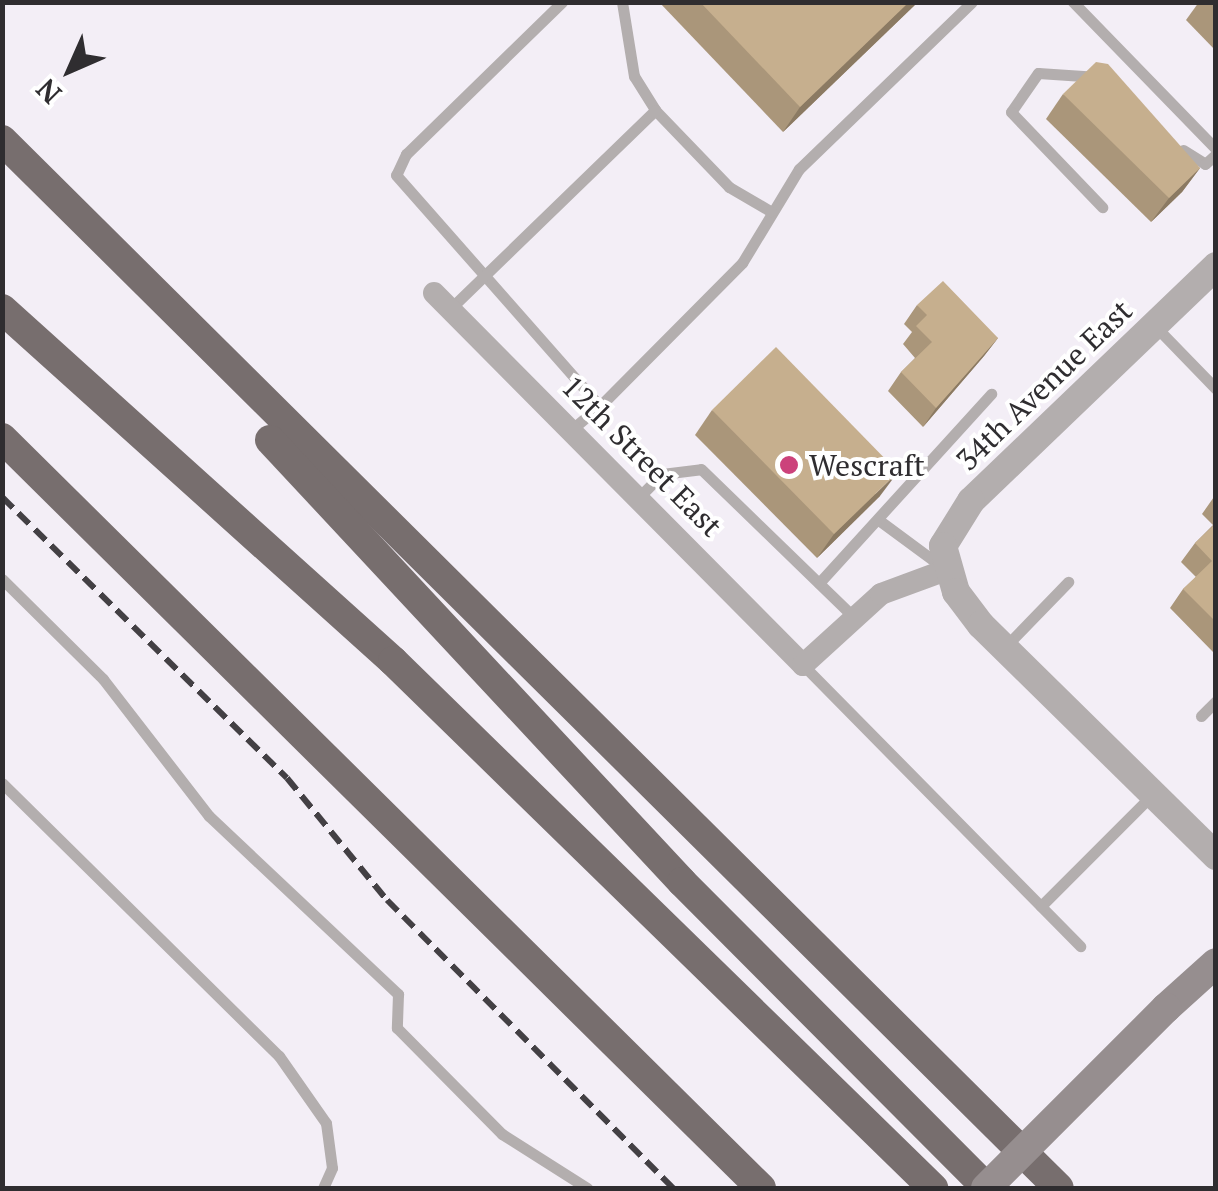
<!DOCTYPE html>
<style>
body{margin:0}
#map{position:relative;width:1218px;height:1191px;overflow:hidden;background:#f3eef6;font-family:"PT Serif",serif}
div>[style]{position:absolute}
[style*='--x']{left:calc(var(--x)*1px);top:calc(var(--y)*1px);width:calc(var(--w)*1px);rotate:calc(var(--a)*1deg)}
.service>*{height:11px;margin:-5.5px;padding:0 5.5px;transform-origin:5.5px;border-radius:5.5px;background:#b3aeae}
.minor>*{height:22px;margin:-11px;padding:0 11px;transform-origin:11px;border-radius:11px;background:#b3aeae}
.tertiary>*{height:28px;margin:-14px;padding:0 14px;transform-origin:14px;border-radius:14px;background:#b3aeae}
.secondary>*{height:30px;margin:-15px;padding:0 15px;transform-origin:15px;border-radius:15px;background:#968e8f}
.trunk>*{height:30px;margin:-15px;padding:0 15px;transform-origin:15px;border-radius:15px;background:#776e6e}
.rail>*{height:6px;margin-top:-3px;transform-origin:0;background:repeating-linear-gradient(90deg,#434044 0 15px,transparent 0 23px)}
.secondary-bridge>*{height:30px;margin:-15px;padding:0 15px;transform-origin:15px;border-radius:15px;background:#968e8f}
.wall>*{inset:0;background:#aa967a}
.shaded-wall>*{inset:0;background:#8b7a63}
.building>*{inset:0;background:#c6af8e}
.dots>*{width:28px;height:28px;translate:-50% -50%;box-sizing:border-box;border:5px solid #fff;border-radius:50%}
span{translate:-50% -50%;white-space:nowrap;text-align:center;line-height:1.15;-webkit-text-stroke:8px #fff;paint-order:stroke}
.street-label{font-size:30px;color:#2f2d30}
.poi-label{font-size:30px;color:#2f2d30}
.left{translate:0 -50%;text-align:left}
.frame{position:absolute;inset:0;border:5px solid #2f2d30;pointer-events:none}
.north{position:absolute;left:20px;top:20px;width:100px;height:100px;-webkit-text-stroke:8px #fff;paint-order:stroke;rotate:225deg;font-size:28px;font-weight:700;line-height:40px;text-align:center;color:#2f2d30}
.north::after{content:'';display:block;margin:auto;width:35px;height:45px;background:#2f2d30;clip-path:polygon(50% 0,100% 100%,50% 72%,0 100%)}
</style>
<div id="map">
<div class="service">
<div style="--x:562;--y:2;--w:218;--a:135.7"></div>
<div style="--x:406;--y:154;--w:23;--a:115"></div>
<div style="--x:396;--y:175;--w:308;--a:48.6"></div>
<div style="--x:600;--y:406;--w:202;--a:-45.2"></div>
<div style="--x:742;--y:263;--w:110;--a:-58.8"></div>
<div style="--x:799;--y:169;--w:240;--a:-44"></div>
<div style="--x:622;--y:2;--w:75;--a:80.8"></div>
<div style="--x:634;--y:76;--w:40;--a:58"></div>
<div style="--x:655;--y:110;--w:107;--a:46.1"></div>
<div style="--x:729;--y:187;--w:48;--a:30.3"></div>
<div style="--x:1073;--y:2;--w:205;--a:45.8"></div>
<div style="--x:1098;--y:77;--w:60;--a:-176.2"></div>
<div style="--x:1038;--y:73;--w:47;--a:124.7"></div>
<div style="--x:1011;--y:112;--w:132;--a:46.2"></div>
<div style="--x:1183;--y:150;--w:26;--a:32"></div>
<div style="--x:1205;--y:164;--w:15;--a:-42"></div>
<div style="--x:450;--y:309;--w:286;--a:-44.1"></div>
<div style="--x:1154;--y:325;--w:89;--a:45.9"></div>
<div style="--x:571;--y:430;--w:38;--a:-40"></div>
<div style="--x:639;--y:497;--w:33;--a:-45"></div>
<div style="--x:662;--y:474;--w:39;--a:-7"></div>
<div style="--x:701;--y:469;--w:214;--a:44.1"></div>
<div style="--x:880;--y:521;--w:81;--a:36.4"></div>
<div style="--x:2;--y:579;--w:142;--a:44.7"></div>
<div style="--x:103;--y:679;--w:173;--a:52.3"></div>
<div style="--x:209;--y:816;--w:260;--a:43.3"></div>
<div style="--x:398;--y:994;--w:34;--a:92"></div>
<div style="--x:397;--y:1028;--w:149;--a:45.3"></div>
<div style="--x:502;--y:1134;--w:101;--a:32.4"></div>
<div style="--x:819;--y:583;--w:256;--a:-47.7"></div>
<div style="--x:1005;--y:647;--w:91;--a:-45.9"></div>
<div style="--x:803;--y:665;--w:395;--a:45.4"></div>
<div style="--x:1201;--y:716;--w:21;--a:-45"></div>
<div style="--x:2;--y:783;--w:389;--a:44.6"></div>
<div style="--x:279;--y:1056;--w:82;--a:55"></div>
<div style="--x:326;--y:1123;--w:45;--a:82.4"></div>
<div style="--x:332;--y:1168;--w:22;--a:114"></div>
<div style="--x:1041;--y:906;--w:156;--a:-45"></div>
</div>
<div class="minor">
<div style="--x:434;--y:293;--w:524;--a:45.23"></div>
<div style="--x:803;--y:665;--w:105;--a:-42.3"></div>
<div style="--x:881;--y:594;--w:69;--a:-20.3"></div>
</div>
<div class="tertiary">
<div style="--x:1216;--y:266;--w:339;--a:136.2"></div>
<div style="--x:971;--y:501;--w:53;--a:121.9"></div>
<div style="--x:943;--y:546;--w:48;--a:74.2"></div>
<div style="--x:956;--y:592;--w:41;--a:52.9"></div>
<div style="--x:981;--y:625;--w:330;--a:44.5"></div>
</div>
<div class="secondary">
<div style="--x:1166;--y:1008;--w:67;--a:-42"></div>
</div>
<div class="trunk">
<div style="--x:2;--y:140;--w:1488;--a:44.76"></div>
<div style="--x:2;--y:309;--w:526;--a:42"></div>
<div style="--x:393;--y:661;--w:755;--a:44.3"></div>
<div style="--x:2;--y:438;--w:1067;--a:44.66"></div>
<div style="--x:270;--y:440;--w:604;--a:47.01"></div>
<div style="--x:682;--y:882;--w:432;--a:45.1"></div>
</div>
<div class="rail">
<div style="--x:2;--y:497;--w:400;--a:44.6"></div>
<div style="--x:287;--y:778;--w:158;--a:50.7"></div>
<div style="--x:387;--y:900;--w:406;--a:45.2"></div>
</div>
<div class="secondary-bridge">
<div style="--x:986;--y:1188;--w:255;--a:-45"></div>
</div>
<div class="wall">
<div style="clip-path:polygon(659px 2px,918px 2px,783px 132px)"></div>
<div style="clip-path:polygon(1199px 2px,1216px 2px,1216px 51px,1186px 20px)"></div>
<div style="clip-path:polygon(1063px 94px,1200px 168px,1182px 192px,1151px 222px,1046px 119px)"></div>
<div style="clip-path:polygon(917px 305px,998px 338px,984px 356px,923px 427px,888px 391px,901px 372px,915px 358px,903px 344px,912px 332px,904px 324px)"></div>
<div style="clip-path:polygon(712px 410px,880px 496px,817px 558px,695px 435px)"></div>
<div style="clip-path:polygon(1216px 494px,1216px 651px,1213px 652px,1170px 608px,1183px 589px,1196px 577px,1181px 562px,1195px 543px,1213px 525px,1202px 514px)"></div>
</div>
<div class="shaded-wall">
<div style="clip-path:polygon(909px 2px,918px 2px,783px 132px,800px 107px)"></div>
<div style="clip-path:polygon(1200px 168px,1182px 192px,1151px 222px,1169px 198px)"></div>
<div style="clip-path:polygon(998px 338px,984px 356px,923px 427px,936px 408px)"></div>
<div style="clip-path:polygon(898px 472px,880px 496px,817px 558px,834px 534px)"></div>
</div>
<div class="building">
<div style="clip-path:polygon(700px 2px,909px 2px,800px 107px)"></div>
<div style="clip-path:polygon(1096px 62px,1108px 64px,1200px 168px,1169px 198px,1063px 94px)"></div>
<div style="clip-path:polygon(943px 281px,998px 338px,936px 408px,901px 372px,932px 342px,916px 326px,927px 315px,917px 305px)"></div>
<div style="clip-path:polygon(776px 347px,898px 472px,834px 534px,712px 410px)"></div>
<div style="clip-path:polygon(1216px 523px,1216px 622px,1183px 589px,1212px 561px,1195px 543px)"></div>
</div>
<div class="dots">
<div style="left:789px;top:465px;background:#cc427b"></div>
</div>
<div class="street-label">
<span style="left:1044px;top:385px;rotate:-44deg">34th Avenue East</span>
<span style="left:642px;top:456px;rotate:45deg">12th Street East</span>
</div>
<div class="poi-label">
<span class="left" style="left:809px;top:465px">Wescraft</span>
</div>
<div class="frame"></div>
<div class="north">N</div>
</div>
